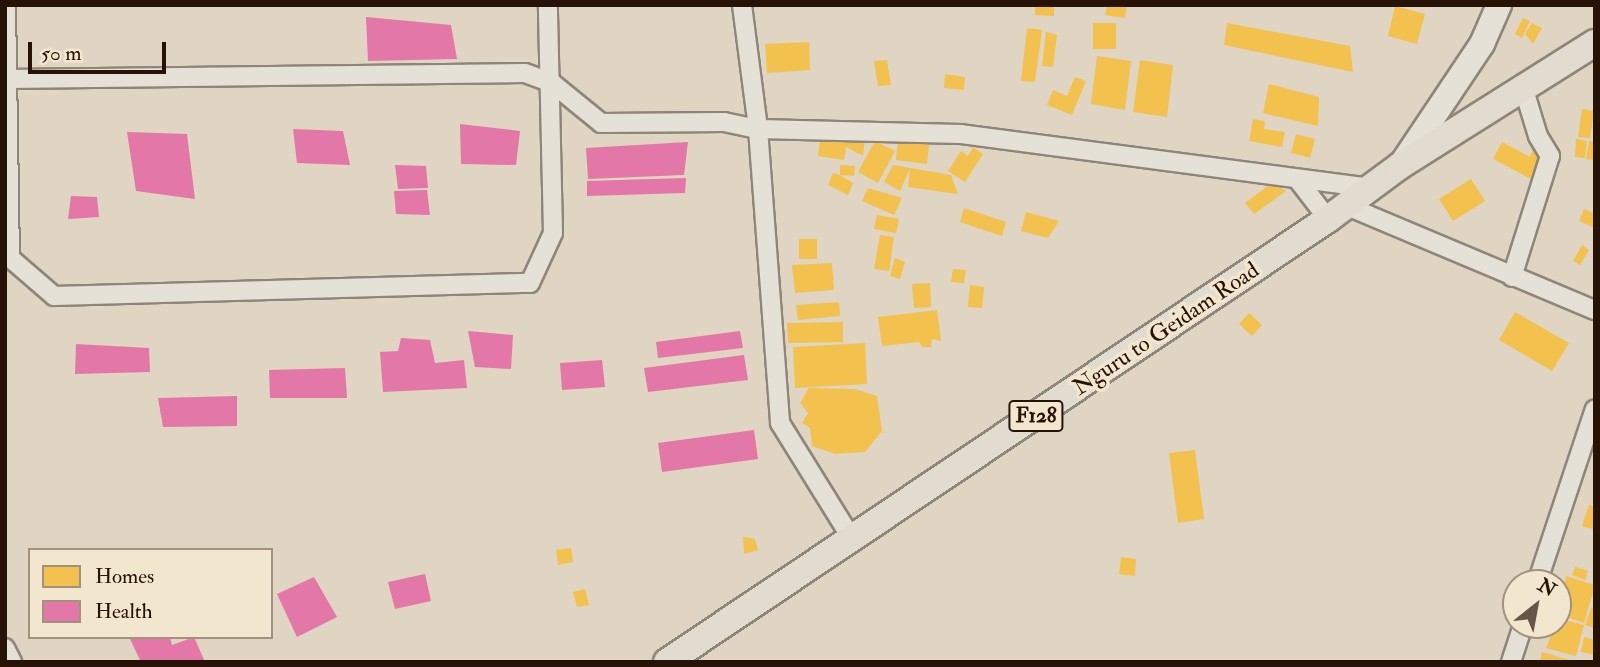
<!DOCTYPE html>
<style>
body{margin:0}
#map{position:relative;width:1600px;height:667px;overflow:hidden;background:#dfd5c2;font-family:"IM FELL Double Pica",serif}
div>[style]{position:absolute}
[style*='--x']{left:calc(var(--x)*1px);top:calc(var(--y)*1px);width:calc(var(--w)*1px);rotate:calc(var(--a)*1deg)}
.homes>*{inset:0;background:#f2c14e}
.health>*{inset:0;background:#e377a8}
.roads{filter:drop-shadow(2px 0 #8e8679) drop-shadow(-2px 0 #8e8679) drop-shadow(0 2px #8e8679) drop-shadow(0 -2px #8e8679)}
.minor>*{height:18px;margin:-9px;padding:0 9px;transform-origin:9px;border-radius:9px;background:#e6e1d7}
.secondary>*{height:24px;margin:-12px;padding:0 12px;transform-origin:12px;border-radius:12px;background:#e6e1d7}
.primary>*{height:26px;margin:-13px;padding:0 13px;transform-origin:13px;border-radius:13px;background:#e2dcd0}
span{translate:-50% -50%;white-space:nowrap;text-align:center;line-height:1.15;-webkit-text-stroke:7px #f3e6cf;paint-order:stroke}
.shield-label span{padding:2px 5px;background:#f3e6cf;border:2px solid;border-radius:5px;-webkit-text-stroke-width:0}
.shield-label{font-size:21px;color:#261207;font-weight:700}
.street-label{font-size:23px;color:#261207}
.frame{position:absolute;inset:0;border:7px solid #261207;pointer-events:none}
.legend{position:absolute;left:28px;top:548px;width:245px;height:91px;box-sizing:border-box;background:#f3e6cf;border:2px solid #a1917f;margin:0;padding:9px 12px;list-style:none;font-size:21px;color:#261207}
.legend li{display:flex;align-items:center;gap:14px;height:35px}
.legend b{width:35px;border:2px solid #a1917f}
.north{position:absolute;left:1502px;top:569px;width:70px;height:70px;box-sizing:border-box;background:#f3e6cf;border:2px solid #a1917f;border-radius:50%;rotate:31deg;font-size:19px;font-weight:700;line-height:28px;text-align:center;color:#261207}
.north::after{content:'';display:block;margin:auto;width:24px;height:32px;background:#675648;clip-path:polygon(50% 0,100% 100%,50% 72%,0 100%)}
.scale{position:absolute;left:28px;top:42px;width:138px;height:32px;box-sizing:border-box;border:4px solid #261207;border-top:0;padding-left:9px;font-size:21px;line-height:24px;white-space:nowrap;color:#261207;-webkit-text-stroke:5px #f3e6cf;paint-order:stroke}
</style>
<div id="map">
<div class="homes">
<div style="clip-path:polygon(1035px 5px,1054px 5px,1054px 16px,1035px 15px)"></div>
<div style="clip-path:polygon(1107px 5px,1127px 5px,1125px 18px,1105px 15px)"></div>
<div style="clip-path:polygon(1395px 6px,1425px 14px,1417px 44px,1388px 36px)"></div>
<div style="clip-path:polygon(1523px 18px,1530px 21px,1522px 38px,1515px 34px)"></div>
<div style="clip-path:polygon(1093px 23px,1116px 23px,1116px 49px,1093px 49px)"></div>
<div style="clip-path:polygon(1227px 23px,1350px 46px,1353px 72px,1224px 45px)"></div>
<div style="clip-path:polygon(1532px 23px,1542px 28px,1533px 44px,1525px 34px)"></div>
<div style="clip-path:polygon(1027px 28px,1042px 30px,1035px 82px,1021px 81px)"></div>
<div style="clip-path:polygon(1046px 32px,1057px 35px,1053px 67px,1042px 66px)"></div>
<div style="clip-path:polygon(809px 42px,810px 70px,767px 73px,765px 44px)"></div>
<div style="clip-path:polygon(1097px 56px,1131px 61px,1125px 110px,1091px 104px)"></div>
<div style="clip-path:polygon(887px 60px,891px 85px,878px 86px,874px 61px)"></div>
<div style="clip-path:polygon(1140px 60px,1173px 65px,1167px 117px,1133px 112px)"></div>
<div style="clip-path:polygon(945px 74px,965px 77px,964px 90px,944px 88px)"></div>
<div style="clip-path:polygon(1075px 77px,1086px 81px,1072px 115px,1047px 105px,1053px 90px,1067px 96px)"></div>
<div style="clip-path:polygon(1269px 84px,1319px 97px,1318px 126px,1263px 113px)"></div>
<div style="clip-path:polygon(1582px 109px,1594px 111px,1590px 138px,1578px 137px)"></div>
<div style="clip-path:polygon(1253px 119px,1265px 121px,1264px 129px,1285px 132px,1282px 147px,1249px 141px)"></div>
<div style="clip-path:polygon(821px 132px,865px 139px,863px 156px,846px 147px,844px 160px,818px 156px)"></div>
<div style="clip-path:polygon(1296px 134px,1315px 139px,1310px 158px,1291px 153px)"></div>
<div style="clip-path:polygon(1576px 139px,1587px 141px,1585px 158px,1575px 157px)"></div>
<div style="clip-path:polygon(875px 141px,895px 151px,878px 183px,858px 172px)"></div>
<div style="clip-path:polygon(898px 141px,929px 145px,927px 164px,896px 160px)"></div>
<div style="clip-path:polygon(1589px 141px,1595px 142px,1595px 160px,1586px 159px)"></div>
<div style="clip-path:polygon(1502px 142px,1530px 157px,1533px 149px,1546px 156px,1533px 180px,1493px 159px)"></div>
<div style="clip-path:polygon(973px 147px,983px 154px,965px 182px,948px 171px,961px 151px,968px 156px)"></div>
<div style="clip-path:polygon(840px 165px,855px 166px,854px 176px,840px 175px,853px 183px,848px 195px,828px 185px,833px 173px,840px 175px)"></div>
<div style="clip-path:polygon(893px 165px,951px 175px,958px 194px,908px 187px,910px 169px,900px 191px,884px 182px)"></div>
<div style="clip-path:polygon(1471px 179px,1485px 201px,1453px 221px,1439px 199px)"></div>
<div style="clip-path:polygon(1272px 183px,1286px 191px,1254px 214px,1245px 203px)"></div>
<div style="clip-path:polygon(868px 188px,902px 198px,894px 215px,862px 201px)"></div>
<div style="clip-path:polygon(964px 208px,1006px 222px,1002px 236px,960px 222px)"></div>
<div style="clip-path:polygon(1584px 209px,1595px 214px,1595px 228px,1579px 221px)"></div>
<div style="clip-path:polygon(1026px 212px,1059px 221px,1048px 238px,1021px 231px)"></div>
<div style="clip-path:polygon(877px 215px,899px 219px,896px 233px,874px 229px)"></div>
<div style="clip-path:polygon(880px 235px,894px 237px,889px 271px,874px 269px)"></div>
<div style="clip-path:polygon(799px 239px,817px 239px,817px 259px,799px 259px)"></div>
<div style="clip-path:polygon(1582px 245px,1589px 250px,1580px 265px,1573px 261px)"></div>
<div style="clip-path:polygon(895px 258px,905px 262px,900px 279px,890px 276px)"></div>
<div style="clip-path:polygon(832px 263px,834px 290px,795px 293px,792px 265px)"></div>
<div style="clip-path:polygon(953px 269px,966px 270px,964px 283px,951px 282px)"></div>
<div style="clip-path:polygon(930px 283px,931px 307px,914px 308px,912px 284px)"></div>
<div style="clip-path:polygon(970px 285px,984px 287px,982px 308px,968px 307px)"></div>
<div style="clip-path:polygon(839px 302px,840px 316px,798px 320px,796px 305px)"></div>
<div style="clip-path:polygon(937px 310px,941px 341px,932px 339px,931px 347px,922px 347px,919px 342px,882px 346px,878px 317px)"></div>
<div style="clip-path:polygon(1515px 312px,1569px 343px,1552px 371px,1499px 340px)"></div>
<div style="clip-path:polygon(1249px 313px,1262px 325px,1252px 336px,1239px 324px)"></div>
<div style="clip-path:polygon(843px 322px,843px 342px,788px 343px,787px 323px)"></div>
<div style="clip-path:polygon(865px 343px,867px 384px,795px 388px,793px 347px)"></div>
<div style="clip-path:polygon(809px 388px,855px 389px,877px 396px,882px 431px,865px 452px,835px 454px,812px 446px,810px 428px,802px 423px,808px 413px,800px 403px)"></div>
<div style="clip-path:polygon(1195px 450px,1204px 519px,1178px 523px,1169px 453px)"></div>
<div style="clip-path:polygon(1589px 505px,1595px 507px,1593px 529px,1582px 526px)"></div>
<div style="clip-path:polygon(743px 537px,755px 539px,758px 550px,744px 554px)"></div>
<div style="clip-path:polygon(571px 548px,573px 562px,558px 565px,556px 550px)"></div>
<div style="clip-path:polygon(1121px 557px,1136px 559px,1135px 576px,1119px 574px)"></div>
<div style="clip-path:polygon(1575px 567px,1588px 571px,1585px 580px,1572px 575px)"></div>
<div style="clip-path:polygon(1566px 576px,1595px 585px,1584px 623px,1558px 614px)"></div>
<div style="clip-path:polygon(585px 589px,589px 605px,577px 607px,573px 592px)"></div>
<div style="clip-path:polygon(1591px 608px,1595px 609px,1595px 628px,1585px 625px)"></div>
<div style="clip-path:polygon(1558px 618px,1584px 625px,1576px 656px,1546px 648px)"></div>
<div style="clip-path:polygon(1584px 637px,1595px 640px,1595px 655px,1581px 652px)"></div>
<div style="clip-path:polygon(1542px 652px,1573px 661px,1572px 662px,1540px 662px)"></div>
</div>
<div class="health">
<div style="clip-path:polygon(366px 17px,451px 25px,457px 59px,368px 61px)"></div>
<div style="clip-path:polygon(460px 124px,520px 131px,516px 165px,461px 164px)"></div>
<div style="clip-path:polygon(293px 129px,343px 131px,350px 165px,297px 163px)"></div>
<div style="clip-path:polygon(127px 132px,187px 134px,195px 199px,136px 191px)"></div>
<div style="clip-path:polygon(688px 142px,684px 175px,588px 179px,586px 148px)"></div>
<div style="clip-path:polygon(395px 165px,426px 166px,428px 188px,398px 189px)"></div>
<div style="clip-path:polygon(686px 178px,685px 193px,587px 196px,587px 181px)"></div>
<div style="clip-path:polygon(427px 190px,430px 215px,396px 214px,394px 191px)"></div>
<div style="clip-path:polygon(71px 196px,97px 197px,99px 217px,68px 219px)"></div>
<div style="clip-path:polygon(468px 331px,513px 335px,511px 369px,475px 367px)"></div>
<div style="clip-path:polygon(740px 331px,743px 348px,658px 358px,656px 342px)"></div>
<div style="clip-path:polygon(401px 338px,430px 340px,435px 363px,464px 360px,467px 388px,383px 392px,380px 352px,398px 351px)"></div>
<div style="clip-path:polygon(76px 344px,149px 348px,150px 372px,75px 374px)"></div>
<div style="clip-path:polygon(744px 355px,748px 380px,648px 392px,644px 368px)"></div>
<div style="clip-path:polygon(602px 360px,605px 387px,562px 390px,560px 363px)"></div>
<div style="clip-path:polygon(345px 368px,347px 398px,270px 398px,269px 370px)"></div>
<div style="clip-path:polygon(237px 396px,237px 426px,163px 427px,158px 398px)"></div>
<div style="clip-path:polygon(754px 430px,758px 459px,662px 472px,658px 443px)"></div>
<div style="clip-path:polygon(425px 574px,431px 601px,395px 609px,388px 582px)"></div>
<div style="clip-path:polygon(314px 577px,337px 617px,297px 637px,277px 594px)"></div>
<div style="clip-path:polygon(129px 637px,170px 637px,172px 645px,194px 637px,205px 662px,141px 662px)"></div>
</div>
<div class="roads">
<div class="minor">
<div style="--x:6;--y:5;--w:253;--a:89.1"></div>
<div style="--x:10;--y:258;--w:58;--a:40.8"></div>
<div style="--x:54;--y:296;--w:476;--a:-1.6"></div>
<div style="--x:530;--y:283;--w:55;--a:-65.3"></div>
<div style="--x:553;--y:233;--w:228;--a:-91.3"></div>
<div style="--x:742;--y:5;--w:125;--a:82.6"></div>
<div style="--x:758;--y:129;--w:295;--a:85.7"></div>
<div style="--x:780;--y:423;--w:137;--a:58.2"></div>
<div style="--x:7;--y:79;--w:518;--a:-0.66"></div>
<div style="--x:525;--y:73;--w:29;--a:20"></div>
<div style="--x:552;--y:83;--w:63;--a:39.2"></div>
<div style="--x:601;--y:123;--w:123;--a:-0.5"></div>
<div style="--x:724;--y:122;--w:35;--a:12"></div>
<div style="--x:758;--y:129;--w:203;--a:1.4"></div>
<div style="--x:961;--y:134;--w:416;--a:7.5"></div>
<div style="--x:1298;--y:180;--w:49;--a:52.4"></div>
<div style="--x:1347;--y:206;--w:269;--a:22.8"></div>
<div style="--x:1512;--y:277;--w:127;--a:-72.6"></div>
<div style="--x:1550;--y:156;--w:23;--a:-121"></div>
<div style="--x:1538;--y:136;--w:48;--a:-106.9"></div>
<div style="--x:1537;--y:583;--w:183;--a:-71.6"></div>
<div style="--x:5;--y:648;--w:16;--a:63"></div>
<div style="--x:1511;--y:662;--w:39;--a:-72"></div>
</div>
<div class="secondary">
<div style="--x:1401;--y:165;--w:146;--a:-56.2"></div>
<div style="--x:1482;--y:44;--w:43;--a:-66.4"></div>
</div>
<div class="primary">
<div style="--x:667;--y:662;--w:796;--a:-33.83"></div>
<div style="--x:1328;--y:219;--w:91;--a:-36.5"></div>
<div style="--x:1401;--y:165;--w:229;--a:-32.2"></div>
</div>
</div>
<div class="shield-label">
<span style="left:1036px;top:416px">F128</span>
</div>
<div class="street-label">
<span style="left:1166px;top:329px;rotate:-34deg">Nguru to Geidam Road</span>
</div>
<div class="frame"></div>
<ul class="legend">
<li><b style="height:19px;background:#f2c14e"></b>Homes</li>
<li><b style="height:19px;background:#e377a8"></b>Health</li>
</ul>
<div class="north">N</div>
<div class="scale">50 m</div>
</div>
